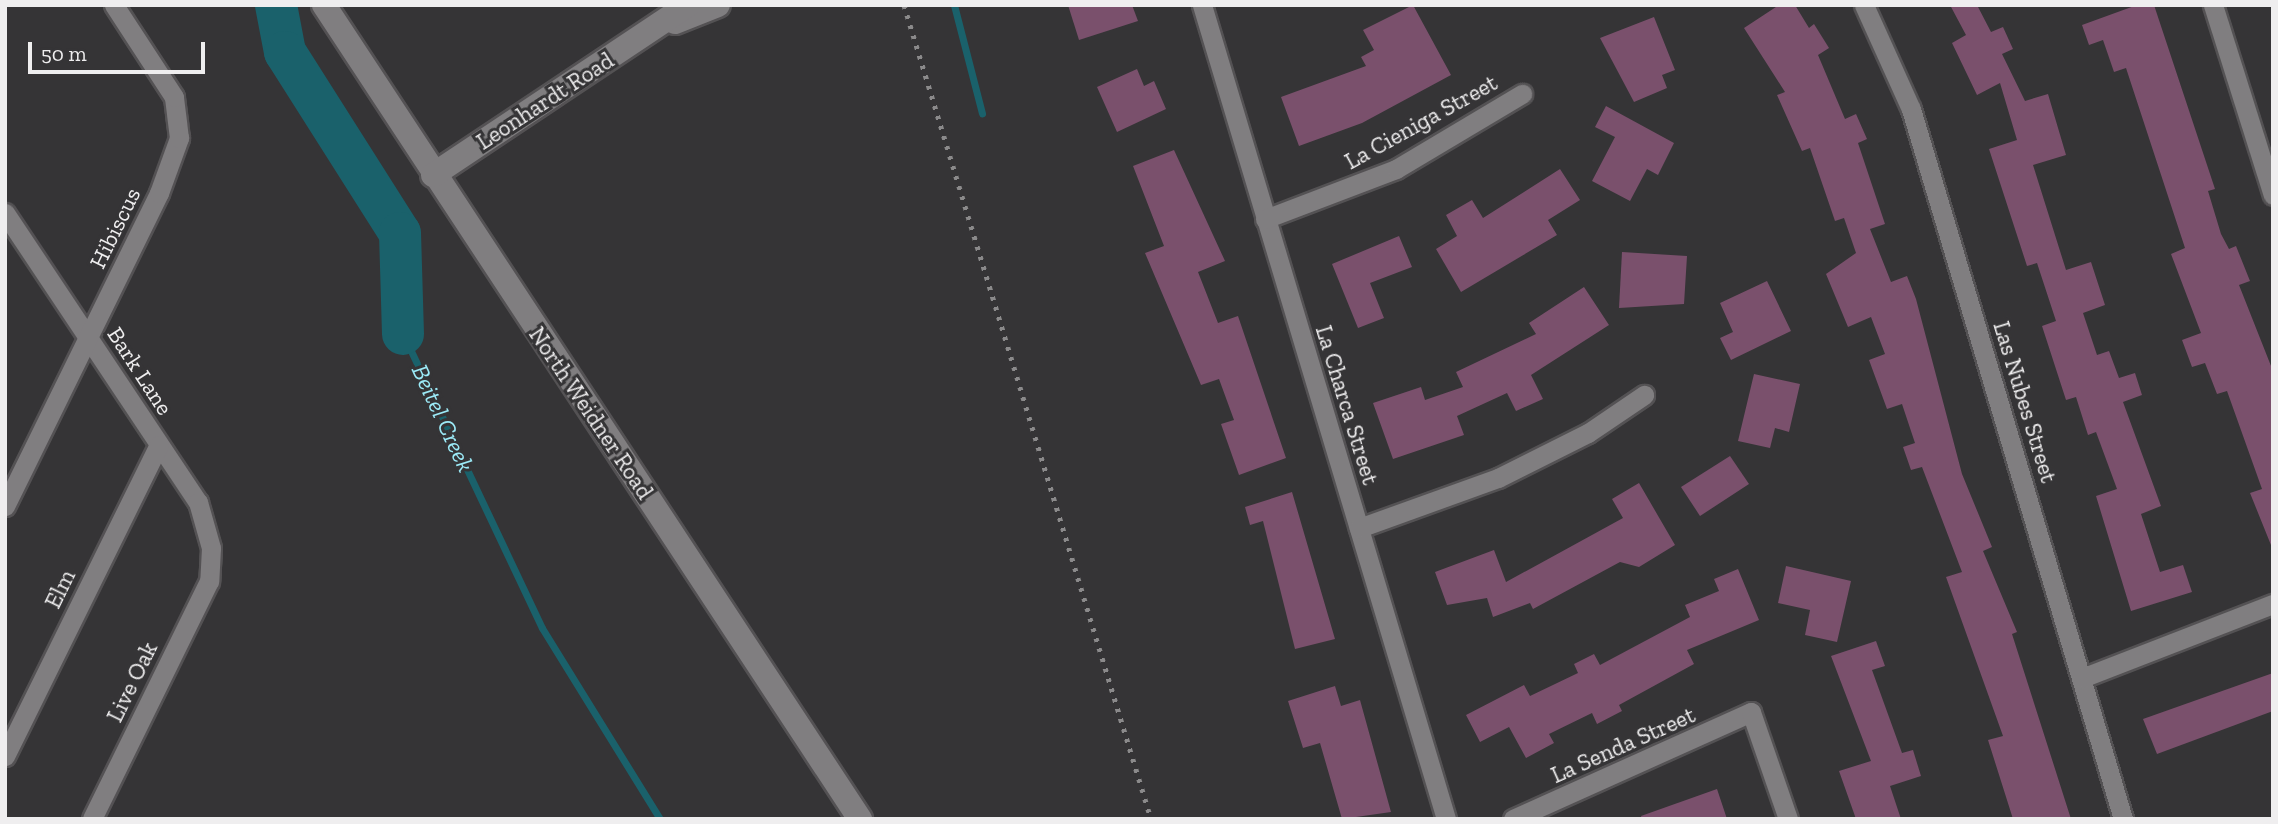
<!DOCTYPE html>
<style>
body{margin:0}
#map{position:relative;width:2278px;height:824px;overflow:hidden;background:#353436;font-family:"Zilla Slab",serif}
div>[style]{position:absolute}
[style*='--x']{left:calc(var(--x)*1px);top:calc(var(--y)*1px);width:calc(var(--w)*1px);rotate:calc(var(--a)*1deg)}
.stream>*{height:7px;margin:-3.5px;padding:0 3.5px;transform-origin:3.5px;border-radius:3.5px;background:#1a616b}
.river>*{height:42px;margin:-21px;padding:0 21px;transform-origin:21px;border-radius:21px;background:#1a616b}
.building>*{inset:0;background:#7a506c}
.roads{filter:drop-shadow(2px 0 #545254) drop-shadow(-2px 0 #545254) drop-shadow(0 2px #545254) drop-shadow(0 -2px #545254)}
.minor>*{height:19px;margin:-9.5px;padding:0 9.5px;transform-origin:9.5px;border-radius:9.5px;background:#807e80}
.tertiary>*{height:24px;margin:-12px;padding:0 12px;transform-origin:12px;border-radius:12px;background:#807e80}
.rail>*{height:5px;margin-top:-2.5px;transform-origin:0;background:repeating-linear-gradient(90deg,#8b8a8b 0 3.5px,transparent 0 10.5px)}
span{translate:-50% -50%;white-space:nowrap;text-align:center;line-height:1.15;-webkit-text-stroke:6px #353436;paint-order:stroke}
.street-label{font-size:23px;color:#efeeef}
.water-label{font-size:24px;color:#9cebf8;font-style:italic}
.frame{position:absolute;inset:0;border:7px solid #efeeef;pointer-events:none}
.scale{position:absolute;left:28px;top:42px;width:177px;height:32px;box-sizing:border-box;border:4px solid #efeeef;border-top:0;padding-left:9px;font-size:21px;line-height:24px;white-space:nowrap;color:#efeeef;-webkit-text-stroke:5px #353436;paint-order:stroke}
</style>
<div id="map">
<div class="stream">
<div style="--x:954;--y:5;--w:112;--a:75.5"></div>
<div style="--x:403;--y:334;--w:325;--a:64.7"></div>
<div style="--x:542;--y:628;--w:225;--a:58.3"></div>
</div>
<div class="river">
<div style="--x:276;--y:5;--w:48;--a:79.2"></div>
<div style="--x:285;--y:52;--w:214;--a:57.6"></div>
<div style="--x:400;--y:233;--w:101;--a:88.3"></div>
</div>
<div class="building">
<div style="clip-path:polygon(1068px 5px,1132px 5px,1138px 21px,1079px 40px)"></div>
<div style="clip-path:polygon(1413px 5px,1451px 75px,1362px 123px,1299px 146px,1281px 97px,1366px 66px,1361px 57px,1374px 50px,1363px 30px)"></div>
<div style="clip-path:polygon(1779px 5px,1795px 5px,1809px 28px,1814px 24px,1829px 48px,1818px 55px,1845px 119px,1856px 114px,1867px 139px,1858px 143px,1885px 224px,1870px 229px,1891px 282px,1907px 276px,1916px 299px,1962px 474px,1992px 547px,1983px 551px,2017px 632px,2012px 634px,2071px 819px,2013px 819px,1988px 740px,2003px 736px,1946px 577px,1962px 572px,1922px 467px,1911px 470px,1903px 447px,1915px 443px,1902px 404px,1887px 409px,1869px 360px,1885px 354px,1871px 317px,1848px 327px,1826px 274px,1856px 253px,1844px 218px,1835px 221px,1810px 148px,1802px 151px,1777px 95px,1785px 92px,1744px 28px)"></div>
<div style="clip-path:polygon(1950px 5px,1977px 5px,1991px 32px,2003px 27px,2013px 49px,2002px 54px,2025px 101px,2048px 94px,2066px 155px,2033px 165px,2066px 270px,2091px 262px,2105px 305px,2083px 313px,2097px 355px,2109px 351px,2119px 378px,2135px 373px,2142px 395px,2123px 402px,2161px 506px,2141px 514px,2160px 572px,2183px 565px,2192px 592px,2131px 611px,2096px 496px,2117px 489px,2096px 432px,2088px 435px,2076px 397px,2066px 400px,2042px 326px,2056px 321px,2037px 263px,2027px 266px,1989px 149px,2017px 140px,2000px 83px,1977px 95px,1952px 43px,1966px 35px)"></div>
<div style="clip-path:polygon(2137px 5px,2154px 5px,2215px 189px,2208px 191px,2221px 234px,2229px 249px,2236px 246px,2250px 281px,2239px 285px,2273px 371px,2273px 550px,2250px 493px,2262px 489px,2227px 391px,2217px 394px,2205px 363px,2192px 367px,2182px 340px,2201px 333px,2171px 254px,2185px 248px,2126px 68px,2114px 72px,2103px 40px,2089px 45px,2082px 25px)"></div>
<div style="clip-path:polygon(1654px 17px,1675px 70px,1662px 75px,1667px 88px,1634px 102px,1600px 38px)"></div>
<div style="clip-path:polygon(1137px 69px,1144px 86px,1154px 81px,1166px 109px,1117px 132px,1097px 87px)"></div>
<div style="clip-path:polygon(1606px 106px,1674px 143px,1658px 175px,1647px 169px,1630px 201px,1592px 181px,1615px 137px,1595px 127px)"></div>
<div style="clip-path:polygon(1174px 150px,1225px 261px,1198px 272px,1218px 323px,1238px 316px,1286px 458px,1239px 475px,1221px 424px,1234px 420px,1219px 379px,1201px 385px,1145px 253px,1164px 246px,1133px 166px)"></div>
<div style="clip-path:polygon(1560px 169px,1580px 200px,1548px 220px,1557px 235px,1461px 292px,1436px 249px,1457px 236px,1446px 215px,1472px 200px,1483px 218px)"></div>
<div style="clip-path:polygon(1399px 236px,1412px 267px,1370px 283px,1384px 318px,1358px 328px,1332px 264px)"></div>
<div style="clip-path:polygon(1622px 252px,1687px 256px,1684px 304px,1619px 308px)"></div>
<div style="clip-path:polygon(1767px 281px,1791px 331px,1731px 360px,1720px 338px,1733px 332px,1720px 303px)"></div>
<div style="clip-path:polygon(1584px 287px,1609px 325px,1531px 375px,1543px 399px,1516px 411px,1507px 393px,1457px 416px,1464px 435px,1393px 459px,1373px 403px,1421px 387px,1425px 400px,1463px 387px,1456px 372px,1536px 334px,1529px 323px)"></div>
<div style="clip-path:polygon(1754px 374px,1800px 384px,1789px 432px,1775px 428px,1770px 448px,1738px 441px)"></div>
<div style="clip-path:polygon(1730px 456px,1749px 484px,1700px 516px,1681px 487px)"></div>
<div style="clip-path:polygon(1639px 483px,1675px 545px,1639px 567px,1620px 562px,1533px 609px,1530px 603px,1493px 617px,1487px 598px,1447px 605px,1435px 572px,1494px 550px,1506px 582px,1623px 518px,1612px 499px)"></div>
<div style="clip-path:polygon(1292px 492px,1335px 639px,1295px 649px,1263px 521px,1250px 525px,1245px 507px)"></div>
<div style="clip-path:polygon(1786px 566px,1851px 581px,1837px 642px,1805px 635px,1810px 610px,1778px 603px)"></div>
<div style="clip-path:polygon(1738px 569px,1759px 620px,1687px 650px,1694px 664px,1619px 705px,1622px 711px,1597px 724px,1592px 713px,1549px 734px,1554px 743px,1526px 758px,1509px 727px,1480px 742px,1466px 715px,1524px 685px,1530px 696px,1578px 673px,1574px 664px,1594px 654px,1600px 665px,1690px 617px,1685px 605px,1719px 591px,1714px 579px)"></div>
<div style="clip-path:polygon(1876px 641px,1885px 666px,1872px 670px,1902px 753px,1913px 750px,1921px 776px,1890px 786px,1901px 819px,1856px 819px,1839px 771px,1871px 761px,1831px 656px)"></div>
<div style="clip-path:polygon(2273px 673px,2273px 711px,2157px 754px,2143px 719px)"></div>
<div style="clip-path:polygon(1335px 686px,1341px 706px,1360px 700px,1391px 812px,1342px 819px,1320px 743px,1303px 748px,1288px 701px)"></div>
<div style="clip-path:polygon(1717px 789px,1727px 819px,1642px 819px,1641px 816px)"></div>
</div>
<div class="roads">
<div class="minor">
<div style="--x:1202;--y:5;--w:850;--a:73.31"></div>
<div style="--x:1864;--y:5;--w:114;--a:65.7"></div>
<div style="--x:1911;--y:109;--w:741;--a:73.37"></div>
<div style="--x:2213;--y:5;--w:199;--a:72.5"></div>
<div style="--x:5;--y:213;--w:348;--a:56.3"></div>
<div style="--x:198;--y:502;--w:48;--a:74.2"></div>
<div style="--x:211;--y:548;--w:33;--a:93"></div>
<div style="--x:209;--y:581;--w:265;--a:116.2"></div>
<div style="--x:1265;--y:219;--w:140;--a:-20.9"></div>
<div style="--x:1396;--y:169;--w:147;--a:-30.8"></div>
<div style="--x:5;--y:506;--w:349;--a:-63.8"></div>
<div style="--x:159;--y:193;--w:59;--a:-70"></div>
<div style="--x:179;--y:138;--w:41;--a:-97"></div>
<div style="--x:174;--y:97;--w:110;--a:-123.1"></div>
<div style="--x:1359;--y:528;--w:148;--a:-19.8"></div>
<div style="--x:1498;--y:478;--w:101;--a:-26.6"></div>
<div style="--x:1588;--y:433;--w:68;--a:-34.2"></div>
<div style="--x:2082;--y:678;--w:205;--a:-21.2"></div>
<div style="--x:5;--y:756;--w:347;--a:-63.7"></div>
<div style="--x:1513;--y:819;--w:261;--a:-24.2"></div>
<div style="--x:1751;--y:712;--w:113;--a:70.9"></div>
</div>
<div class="tertiary">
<div style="--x:324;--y:5;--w:975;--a:56.64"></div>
<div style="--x:675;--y:22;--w:46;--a:-21.6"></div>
<div style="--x:433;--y:175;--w:306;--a:-33.7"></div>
</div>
</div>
<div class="rail">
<div style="--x:904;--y:5;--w:851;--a:73.12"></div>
</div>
<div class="street-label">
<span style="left:545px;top:101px;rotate:-33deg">Leonhardt Road</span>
<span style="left:1421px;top:122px;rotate:-29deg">La Cieniga Street</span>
<span style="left:115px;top:228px;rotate:-64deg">Hibiscus</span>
<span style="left:140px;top:371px;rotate:57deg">Bark Lane</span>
<span style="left:2025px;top:402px;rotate:73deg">Las Nubes Street</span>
<span style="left:1347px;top:405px;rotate:73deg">La Charca Street</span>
<span style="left:591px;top:413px;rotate:56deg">North Weidner Road</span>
<span style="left:60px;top:589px;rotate:-64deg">Elm</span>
<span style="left:132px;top:682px;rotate:-64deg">Live Oak</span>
<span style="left:1623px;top:745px;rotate:-24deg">La Senda Street</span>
</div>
<div class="water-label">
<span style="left:443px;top:418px;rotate:65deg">Beitel Creek</span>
</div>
<div class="frame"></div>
<div class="scale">50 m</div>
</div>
